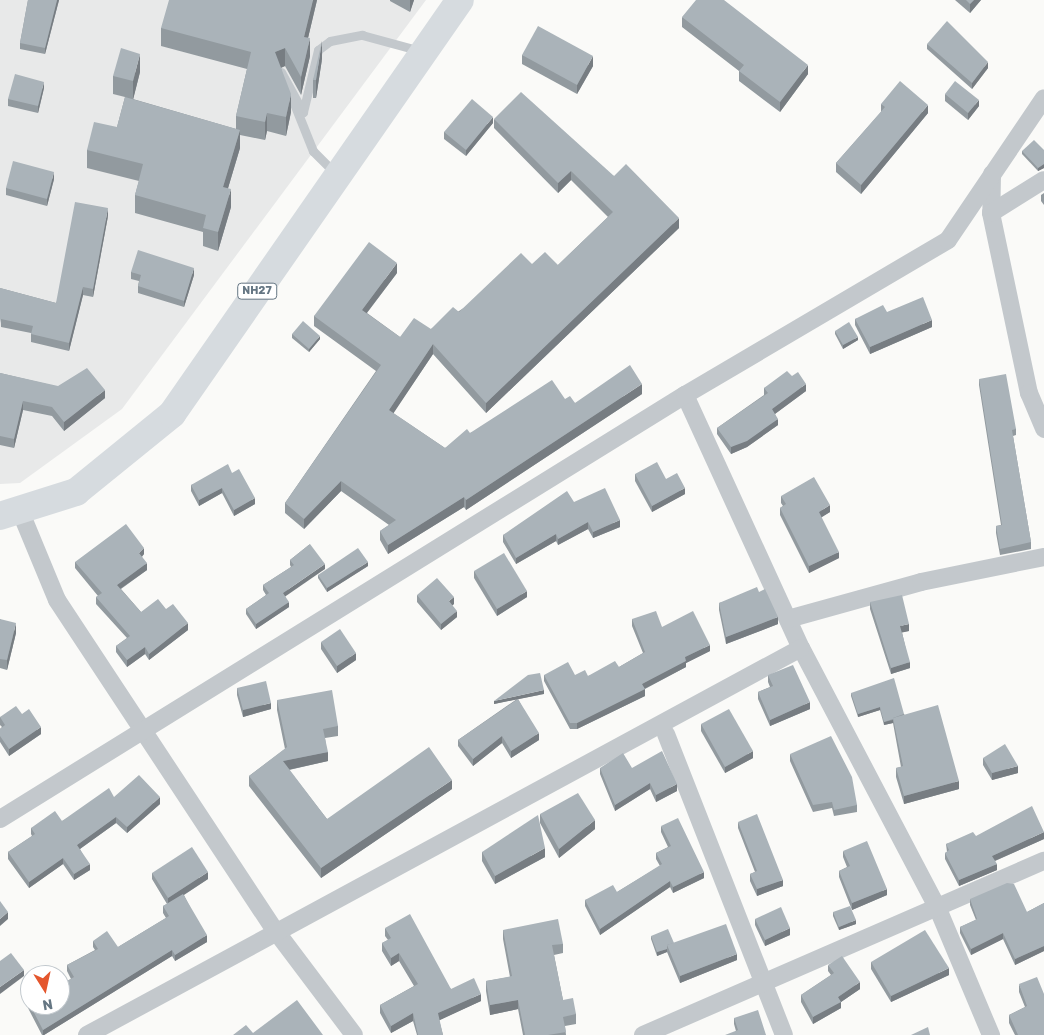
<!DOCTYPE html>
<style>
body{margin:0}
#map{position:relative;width:1044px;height:1035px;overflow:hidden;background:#fafaf8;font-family:Rubik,sans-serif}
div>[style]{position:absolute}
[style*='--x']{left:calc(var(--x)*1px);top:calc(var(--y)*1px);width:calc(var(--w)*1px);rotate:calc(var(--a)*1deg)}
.built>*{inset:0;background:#e8e9e9}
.lane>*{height:9px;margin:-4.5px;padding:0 4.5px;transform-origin:4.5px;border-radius:4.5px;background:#c3c8cc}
.street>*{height:18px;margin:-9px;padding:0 9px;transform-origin:9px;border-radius:9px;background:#c3c8cc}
.highway>*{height:28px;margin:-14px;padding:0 14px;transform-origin:14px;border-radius:14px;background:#d6dbdf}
.wall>*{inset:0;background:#929a9f}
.shaded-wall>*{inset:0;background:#777d82}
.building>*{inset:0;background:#aab3b9}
span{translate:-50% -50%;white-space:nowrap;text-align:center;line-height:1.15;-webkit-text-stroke:5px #fff;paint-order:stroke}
.shield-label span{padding:1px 4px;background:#fff;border:1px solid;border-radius:4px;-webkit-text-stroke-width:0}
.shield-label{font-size:11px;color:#657683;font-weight:700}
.north{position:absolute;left:20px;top:965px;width:50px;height:50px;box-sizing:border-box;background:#fff;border:1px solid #c1c8cd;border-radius:50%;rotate:170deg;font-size:14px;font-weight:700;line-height:20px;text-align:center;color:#657683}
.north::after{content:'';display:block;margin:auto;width:18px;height:22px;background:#e4572e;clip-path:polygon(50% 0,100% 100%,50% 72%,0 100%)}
</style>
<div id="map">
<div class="built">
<div style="clip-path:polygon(0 0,426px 0,122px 409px,20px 483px,0 484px)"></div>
</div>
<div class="lane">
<div style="--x:281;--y:72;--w:46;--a:61.2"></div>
<div style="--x:303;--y:112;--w:64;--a:-76.4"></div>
<div style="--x:318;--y:50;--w:15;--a:-37"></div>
<div style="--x:330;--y:41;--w:33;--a:-11"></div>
<div style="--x:362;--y:35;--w:61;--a:15.2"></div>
<div style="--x:287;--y:86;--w:70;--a:68.2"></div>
<div style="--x:313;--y:151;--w:33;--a:45"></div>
</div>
<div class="street">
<div style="--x:992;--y:174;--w:39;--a:91"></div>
<div style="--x:991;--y:213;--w:184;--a:78.1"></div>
<div style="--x:1029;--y:393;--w:39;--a:67"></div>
<div style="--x:991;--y:213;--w:62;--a:-31.9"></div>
<div style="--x:685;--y:395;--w:278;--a:65.4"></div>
<div style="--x:801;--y:648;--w:295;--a:62.3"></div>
<div style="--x:938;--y:909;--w:137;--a:67.2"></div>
<div style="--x:21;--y:513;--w:94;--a:67.5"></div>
<div style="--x:57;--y:600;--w:396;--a:56.6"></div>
<div style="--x:275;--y:930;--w:131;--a:53"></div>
<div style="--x:788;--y:619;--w:138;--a:-15.5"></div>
<div style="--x:921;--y:582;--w:126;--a:-11.5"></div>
<div style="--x:666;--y:734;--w:323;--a:68.6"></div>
<div style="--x:0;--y:819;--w:806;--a:-31.76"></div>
<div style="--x:685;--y:395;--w:305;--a:-30.5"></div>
<div style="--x:948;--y:240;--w:171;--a:-55.9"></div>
<div style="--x:87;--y:1035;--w:812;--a:-28.46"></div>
<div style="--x:643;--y:1035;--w:437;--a:-23.5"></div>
</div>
<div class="highway">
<div style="--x:0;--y:516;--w:80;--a:-17.5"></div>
<div style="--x:76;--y:492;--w:124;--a:-39.1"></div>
<div style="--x:172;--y:414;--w:504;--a:-55.18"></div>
</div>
<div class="wall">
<div style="clip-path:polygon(28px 0,59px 0,45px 54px,20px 49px,20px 43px)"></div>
<div style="clip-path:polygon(317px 0,308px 38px,310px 56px,301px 95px,285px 66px,281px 68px,291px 112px,286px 136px,267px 131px,265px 140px,240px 135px,240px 148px,228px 188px,231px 207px,218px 251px,203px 246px,203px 232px,135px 213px,135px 195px,139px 181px,87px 168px,87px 150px,117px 127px,125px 97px,113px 94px,113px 76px,140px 72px,133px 99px,236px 129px,236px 116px,247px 69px,161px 46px,161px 28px)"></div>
<div style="clip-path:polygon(390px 0,414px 0,410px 12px,390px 1px)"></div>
<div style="clip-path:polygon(955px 0,981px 0,970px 13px)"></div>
<div style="clip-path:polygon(682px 17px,808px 74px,780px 112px,739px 81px,739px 71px,682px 27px)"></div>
<div style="clip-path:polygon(927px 44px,988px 68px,972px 89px,927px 49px)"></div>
<div style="clip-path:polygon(522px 55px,593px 66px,577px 94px,522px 64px)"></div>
<div style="clip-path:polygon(322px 59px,316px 98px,313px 98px,313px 80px)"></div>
<div style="clip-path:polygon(44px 88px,38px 113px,8px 106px,8px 99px)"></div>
<div style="clip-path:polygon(945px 94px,979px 106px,968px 120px,945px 101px)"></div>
<div style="clip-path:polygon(881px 104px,928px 113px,861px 194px,836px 172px,836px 163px,881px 112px)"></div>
<div style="clip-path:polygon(494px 119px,614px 176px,679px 228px,486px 413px,433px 354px,393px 413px,445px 448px,470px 433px,565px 399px,575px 403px,642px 394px,466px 510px,464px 507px,388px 554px,380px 540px,380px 531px,389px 525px,341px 491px,304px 529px,285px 513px,285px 503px,376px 371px,314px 326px,314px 316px,397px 273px,367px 313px,400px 337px,431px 329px,532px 264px,558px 265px,608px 217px,571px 180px,558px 193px,494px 128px)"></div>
<div style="clip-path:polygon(493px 123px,466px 156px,444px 139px,444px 132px)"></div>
<div style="clip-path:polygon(1044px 150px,1044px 168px,1038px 171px,1022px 154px,1022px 151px)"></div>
<div style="clip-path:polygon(54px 179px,47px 206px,6px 195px,6px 188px)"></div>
<div style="clip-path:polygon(1044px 193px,1044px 205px,1041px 201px,1041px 195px)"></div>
<div style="clip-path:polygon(108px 216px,93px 297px,83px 295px,69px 351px,31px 342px,31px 333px,1px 327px,0 288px,56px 303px)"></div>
<div style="clip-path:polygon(131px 272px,194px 275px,184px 307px,138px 293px,138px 286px,139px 281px,131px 279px)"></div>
<div style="clip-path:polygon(887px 312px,932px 327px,870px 354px,855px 325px,855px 319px)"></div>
<div style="clip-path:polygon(835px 331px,858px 340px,843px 349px,835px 334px)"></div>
<div style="clip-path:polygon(292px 334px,320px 339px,309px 352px,292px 338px)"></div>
<div style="clip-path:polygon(0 373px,105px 398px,64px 431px,52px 416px,23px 410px,14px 448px,0 445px)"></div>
<div style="clip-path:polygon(792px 376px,806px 391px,775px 414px,778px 425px,747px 447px,731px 454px,717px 434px,717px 428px,764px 395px,764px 388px)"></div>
<div style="clip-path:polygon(979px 379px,1016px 429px,1016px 435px,1013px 436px,1031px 542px,1031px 549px,1000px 555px,996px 533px,996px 526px,1001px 525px,979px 385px)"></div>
<div style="clip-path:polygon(232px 473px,255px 504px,234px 516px,222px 493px,199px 506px,191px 491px,191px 485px)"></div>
<div style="clip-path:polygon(635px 474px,666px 479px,685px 494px,652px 512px,635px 481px)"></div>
<div style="clip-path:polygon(781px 496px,830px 512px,821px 517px,839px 558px,809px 573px,780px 515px,780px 508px,783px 506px,781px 503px)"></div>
<div style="clip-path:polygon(574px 502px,620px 527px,593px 538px,588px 529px,558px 545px,556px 541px,516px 564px,503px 542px,503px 535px)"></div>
<div style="clip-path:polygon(310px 544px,285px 596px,289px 607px,256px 629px,246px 614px,246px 609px,266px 595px,263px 590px,263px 585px,291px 567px,290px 565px,290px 560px)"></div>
<div style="clip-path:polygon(144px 554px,142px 557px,147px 570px,121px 589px,141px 612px,166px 609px,188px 630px,149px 660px,145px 654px,127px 667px,116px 652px,116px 646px,127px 638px,96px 604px,96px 597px,98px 596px,75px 568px,75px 562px)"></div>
<div style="clip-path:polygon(368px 566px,327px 592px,318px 578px,318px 575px)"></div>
<div style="clip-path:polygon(474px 571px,527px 597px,497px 616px,474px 578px)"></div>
<div style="clip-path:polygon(759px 592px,778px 624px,726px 644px,719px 610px,719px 603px)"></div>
<div style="clip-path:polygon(417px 595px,454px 604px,452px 605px,457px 617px,441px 630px,417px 602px)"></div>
<div style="clip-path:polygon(870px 602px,909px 631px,902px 632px,910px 668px,891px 674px,870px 609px)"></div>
<div style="clip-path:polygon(0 619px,16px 633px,7px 670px,0 668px)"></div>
<div style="clip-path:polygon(632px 619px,662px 627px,710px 651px,686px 663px,686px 667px,645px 689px,645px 696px,577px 729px,570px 729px,544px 681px,544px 675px,588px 676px,619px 667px,643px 653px,632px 626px)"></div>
<div style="clip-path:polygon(321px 642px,356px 660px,337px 673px,321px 649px)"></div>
<div style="clip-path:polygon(768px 675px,810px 709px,770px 726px,758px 699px,758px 692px,770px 687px,768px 682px)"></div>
<div style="clip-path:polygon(237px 688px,271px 709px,243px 717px,237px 695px)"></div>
<div style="clip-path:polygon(851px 693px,904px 714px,959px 789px,904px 804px,896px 777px,896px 768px,901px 767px,893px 723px,884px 725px,880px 710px,858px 717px,851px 696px)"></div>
<div style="clip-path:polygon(544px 694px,518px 699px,539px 740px,511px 758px,502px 743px,473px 766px,458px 746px,458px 740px,517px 699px,494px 704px,494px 701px)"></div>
<div style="clip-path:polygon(277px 700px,338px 726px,338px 736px,325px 738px,328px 761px,289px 770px,327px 819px,452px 789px,321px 878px,249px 786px,249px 776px,285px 749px,277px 710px)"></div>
<div style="clip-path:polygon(22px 714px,41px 734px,9px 756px,0 742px,0 729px,2px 727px,0 725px,0 717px)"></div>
<div style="clip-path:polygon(701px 724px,753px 758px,725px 773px,701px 731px)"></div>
<div style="clip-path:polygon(790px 754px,857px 805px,857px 812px,834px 816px,832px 808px,813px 812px,790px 761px)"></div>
<div style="clip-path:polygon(983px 758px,1018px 773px,992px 780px,983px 765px)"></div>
<div style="clip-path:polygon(600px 768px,632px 768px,677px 791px,656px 802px,650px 789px,615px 811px,600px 774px)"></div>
<div style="clip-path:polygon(114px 797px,160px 804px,127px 833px,116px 823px,80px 849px,90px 870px,74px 880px,63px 864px,29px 888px,8px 859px,8px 852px,32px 836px,31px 834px,31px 828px,62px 821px)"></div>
<div style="clip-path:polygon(540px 814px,595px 829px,559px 858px,540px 823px)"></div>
<div style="clip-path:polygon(738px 822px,783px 886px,757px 896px,750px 881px,750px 874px,755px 872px,738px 828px)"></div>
<div style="clip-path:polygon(661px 826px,704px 878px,673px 893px,670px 887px,600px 935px,585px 906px,585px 900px,617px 892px,660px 866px,656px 859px,656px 853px,668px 847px,661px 832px)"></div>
<div style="clip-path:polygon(976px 836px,1044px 839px,995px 861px,997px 870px,959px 886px,945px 859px,945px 853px,947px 852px,946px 844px)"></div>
<div style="clip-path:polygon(843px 851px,887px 895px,852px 910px,839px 877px,839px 871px,847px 867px,843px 857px)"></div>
<div style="clip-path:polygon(482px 852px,545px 857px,495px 884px,482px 861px)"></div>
<div style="clip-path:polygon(152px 873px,208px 879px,184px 895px,207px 942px,175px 961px,172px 956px,44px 1035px,42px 1035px,28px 1008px,28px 1001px,71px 979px,67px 971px,67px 965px,95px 950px,93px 947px,93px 941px,118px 947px,166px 918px,163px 913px,163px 906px,167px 904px,152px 879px)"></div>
<div style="clip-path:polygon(970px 899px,1027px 912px,1044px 903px,1044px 951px,1015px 965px,1003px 939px,971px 955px,960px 933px,960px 927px,976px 920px,970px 905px)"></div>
<div style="clip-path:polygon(833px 912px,856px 924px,839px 930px,833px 916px)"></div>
<div style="clip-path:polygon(755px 919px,790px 935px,765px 946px,755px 925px)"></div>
<div style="clip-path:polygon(385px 928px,451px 989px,481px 1001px,439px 1020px,443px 1035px,417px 1035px,413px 1021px,391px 1033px,380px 1013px,380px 1005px,414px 986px,399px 961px,391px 966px,382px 951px,382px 943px,388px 940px,385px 936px)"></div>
<div style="clip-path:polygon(503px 930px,563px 944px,563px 953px,554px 955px,563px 1000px,576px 1014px,576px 1024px,565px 1026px,566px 1035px,523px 1035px,518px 1009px,490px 1015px,486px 991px,486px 981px,510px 977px,503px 939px)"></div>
<div style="clip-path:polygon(651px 936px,674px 943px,737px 960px,680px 983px,667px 952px,657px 956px,651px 939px)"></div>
<div style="clip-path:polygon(871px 962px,949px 975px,891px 1002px,871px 969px)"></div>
<div style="clip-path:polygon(828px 965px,860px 989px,841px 1002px,841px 1008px,813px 1024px,801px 1002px,801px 995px,831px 975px,828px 971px)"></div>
<div style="clip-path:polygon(1019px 984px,1044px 1035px,1015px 1035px,1009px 1023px,1009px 1015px,1025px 1007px,1019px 992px)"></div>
<div style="clip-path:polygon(734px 1018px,766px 1035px,736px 1031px,734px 1024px)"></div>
</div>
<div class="shaded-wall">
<div style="clip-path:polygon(57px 0,59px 0,45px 54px,45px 48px)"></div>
<div style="clip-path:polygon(313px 0,317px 0,304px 55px,304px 37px)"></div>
<div style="clip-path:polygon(410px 0,414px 0,410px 12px)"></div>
<div style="clip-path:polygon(974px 0,981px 0,970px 13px,970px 4px)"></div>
<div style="clip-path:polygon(310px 38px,310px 56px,301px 95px,301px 77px)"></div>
<div style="clip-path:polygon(322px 41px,322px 59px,316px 98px,316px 80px)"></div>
<div style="clip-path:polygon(285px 48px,285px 66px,275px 70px,275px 52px)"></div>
<div style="clip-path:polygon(140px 54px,140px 72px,133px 100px,133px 81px)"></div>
<div style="clip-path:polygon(593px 56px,593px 66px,577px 94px,577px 85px)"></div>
<div style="clip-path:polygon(988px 62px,988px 68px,972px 89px,972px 83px)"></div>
<div style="clip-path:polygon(808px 65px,808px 74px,780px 112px,780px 102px)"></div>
<div style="clip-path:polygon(44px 82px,44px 88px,38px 113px,38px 106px)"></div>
<div style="clip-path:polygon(291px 94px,291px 112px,286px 136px,286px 117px)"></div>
<div style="clip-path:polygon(979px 100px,979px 106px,968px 120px,968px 113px)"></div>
<div style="clip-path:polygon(928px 105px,928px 113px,861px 194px,861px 185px)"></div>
<div style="clip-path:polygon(267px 113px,267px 131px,265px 140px,265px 122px)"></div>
<div style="clip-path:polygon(493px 117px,493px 123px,466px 156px,466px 150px)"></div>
<div style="clip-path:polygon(240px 130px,240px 148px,223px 205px,223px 187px)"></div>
<div style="clip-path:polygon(1044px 164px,1044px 168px,1038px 171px,1038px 168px)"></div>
<div style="clip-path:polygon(571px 171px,571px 180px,558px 193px,558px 183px)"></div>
<div style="clip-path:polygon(54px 172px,54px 179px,47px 206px,47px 199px)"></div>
<div style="clip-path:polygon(231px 189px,231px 207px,218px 251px,218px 232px)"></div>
<div style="clip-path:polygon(108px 208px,108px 216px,93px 297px,93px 289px)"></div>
<div style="clip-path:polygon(679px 218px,679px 228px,486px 413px,486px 403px)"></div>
<div style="clip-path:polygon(397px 263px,397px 273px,362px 319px,362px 310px)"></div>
<div style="clip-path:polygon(194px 268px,194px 275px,184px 307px,184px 301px)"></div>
<div style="clip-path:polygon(83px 287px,83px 295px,69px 351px,69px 343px)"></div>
<div style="clip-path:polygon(932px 320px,932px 327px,870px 354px,870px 347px)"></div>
<div style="clip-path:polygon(320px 336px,320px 339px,309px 352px,309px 349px)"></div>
<div style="clip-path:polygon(858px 337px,858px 340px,843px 349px,843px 345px)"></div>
<div style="clip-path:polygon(433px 344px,433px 354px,389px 420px,389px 410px)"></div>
<div style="clip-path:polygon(642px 384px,642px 394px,466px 510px,466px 500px)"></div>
<div style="clip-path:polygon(806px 384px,806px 391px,772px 416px,772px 409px)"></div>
<div style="clip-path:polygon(105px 390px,105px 398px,64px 431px,64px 422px)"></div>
<div style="clip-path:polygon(23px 401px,23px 410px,14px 448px,14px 439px)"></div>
<div style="clip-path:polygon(778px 419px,778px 425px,747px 447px,731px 454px,731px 447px)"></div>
<div style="clip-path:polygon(341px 481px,341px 491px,304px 529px,304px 519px)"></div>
<div style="clip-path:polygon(222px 488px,222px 493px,199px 506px,199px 500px)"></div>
<div style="clip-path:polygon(685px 488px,685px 494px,652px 512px,652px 506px)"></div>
<div style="clip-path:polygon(464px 497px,464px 507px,388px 554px,388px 545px)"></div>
<div style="clip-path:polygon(255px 498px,255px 504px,234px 516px,234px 510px)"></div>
<div style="clip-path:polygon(830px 505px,830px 512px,819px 519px,819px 512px)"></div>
<div style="clip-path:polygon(620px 520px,620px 527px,593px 538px,593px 532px)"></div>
<div style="clip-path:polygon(588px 522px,588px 529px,558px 545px,558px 539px)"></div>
<div style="clip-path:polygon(556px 534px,556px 541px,516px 564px,516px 558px)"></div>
<div style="clip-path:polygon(144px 548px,144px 554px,139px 559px,139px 553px)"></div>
<div style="clip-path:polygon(839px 552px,839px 558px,809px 573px,809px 566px)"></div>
<div style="clip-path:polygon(368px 562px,368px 566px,327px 592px,327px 588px)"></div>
<div style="clip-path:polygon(147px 563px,147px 570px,117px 591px,117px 585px)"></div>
<div style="clip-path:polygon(325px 564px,325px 569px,283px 598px,283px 593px)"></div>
<div style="clip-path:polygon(527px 591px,527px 597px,497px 616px,497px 609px)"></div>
<div style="clip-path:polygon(454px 597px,454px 604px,449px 608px,449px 601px)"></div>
<div style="clip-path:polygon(289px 602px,289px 607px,256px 629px,256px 624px)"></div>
<div style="clip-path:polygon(457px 611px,457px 617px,441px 630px,441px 624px)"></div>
<div style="clip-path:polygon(778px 617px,778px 624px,726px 644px,726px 637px)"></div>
<div style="clip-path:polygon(16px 623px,16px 633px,7px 670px,7px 660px)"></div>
<div style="clip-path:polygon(188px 623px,188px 630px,149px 660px,149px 654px)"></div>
<div style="clip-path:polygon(909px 624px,909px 631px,900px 633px,900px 626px)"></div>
<div style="clip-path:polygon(710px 645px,710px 651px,686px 663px,686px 667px,642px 690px,642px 684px,685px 657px)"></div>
<div style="clip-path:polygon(145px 647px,145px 654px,127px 667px,127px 660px)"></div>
<div style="clip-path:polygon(356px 653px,356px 660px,337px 673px,337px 666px)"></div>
<div style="clip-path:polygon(910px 662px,910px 668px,891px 674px,891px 668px)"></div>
<div style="clip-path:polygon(645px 689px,645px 696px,577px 729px,577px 723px)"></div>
<div style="clip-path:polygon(544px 690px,544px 694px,494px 704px,494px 701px)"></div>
<div style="clip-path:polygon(810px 702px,810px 709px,770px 726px,770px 720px)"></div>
<div style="clip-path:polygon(271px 703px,271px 709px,243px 717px,243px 710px)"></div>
<div style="clip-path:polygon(880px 707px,880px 710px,858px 717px,858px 714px)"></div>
<div style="clip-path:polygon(893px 720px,893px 723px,884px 725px,884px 722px)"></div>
<div style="clip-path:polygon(41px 727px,41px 734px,9px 756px,9px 749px)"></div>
<div style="clip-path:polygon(539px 733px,539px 740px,511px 758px,511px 751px)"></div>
<div style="clip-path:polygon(502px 736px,502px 743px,473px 766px,473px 759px)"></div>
<div style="clip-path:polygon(753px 751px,753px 758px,725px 773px,725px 767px)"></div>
<div style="clip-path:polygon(328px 752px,328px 761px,283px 771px,283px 761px)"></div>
<div style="clip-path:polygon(1018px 766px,1018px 773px,992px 780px,992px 773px)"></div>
<div style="clip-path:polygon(452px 780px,452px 789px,321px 878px,321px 868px)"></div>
<div style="clip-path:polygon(959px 781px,959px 789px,904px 804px,904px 796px)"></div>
<div style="clip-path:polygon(650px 783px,650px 789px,615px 811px,615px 805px)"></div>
<div style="clip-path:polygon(677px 784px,677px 791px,656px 802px,656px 795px)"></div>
<div style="clip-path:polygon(160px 797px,160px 804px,127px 833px,127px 827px)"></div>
<div style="clip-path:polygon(116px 817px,116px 823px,77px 851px,77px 845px)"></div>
<div style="clip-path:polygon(595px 820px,595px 829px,559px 858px,559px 849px)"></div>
<div style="clip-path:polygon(1044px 832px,1044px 839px,992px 862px,992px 856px)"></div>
<div style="clip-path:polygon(545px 848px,545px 857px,495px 884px,495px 876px)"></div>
<div style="clip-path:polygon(63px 858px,63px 864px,29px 888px,29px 882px)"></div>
<div style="clip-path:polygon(90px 864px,90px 870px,74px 880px,74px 874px)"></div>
<div style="clip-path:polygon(997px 864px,997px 870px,959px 886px,959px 880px)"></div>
<div style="clip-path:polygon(208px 872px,208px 879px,168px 905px,168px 898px)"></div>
<div style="clip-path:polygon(704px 872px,704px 878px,673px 893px,673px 887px)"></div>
<div style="clip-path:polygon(783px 880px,783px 886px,757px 896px,757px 889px)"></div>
<div style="clip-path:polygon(670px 881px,670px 887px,600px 935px,600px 929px)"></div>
<div style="clip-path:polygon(887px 889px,887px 895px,852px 910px,852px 903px)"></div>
<div style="clip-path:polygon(8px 912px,8px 919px,0 926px,0 919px)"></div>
<div style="clip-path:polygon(856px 920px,856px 924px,839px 930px,839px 927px)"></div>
<div style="clip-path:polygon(790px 928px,790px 935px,765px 946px,765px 940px)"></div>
<div style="clip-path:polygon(1003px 933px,1003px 939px,971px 955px,971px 949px)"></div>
<div style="clip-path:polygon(207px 935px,207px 942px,175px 961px,175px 955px)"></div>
<div style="clip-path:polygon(1044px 946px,1044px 951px,1015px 965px,1015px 959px)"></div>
<div style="clip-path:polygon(667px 949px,667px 952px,657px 956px,657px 952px)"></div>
<div style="clip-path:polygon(172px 950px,172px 956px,44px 1035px,43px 1035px,43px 1030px)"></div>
<div style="clip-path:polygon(399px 953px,399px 961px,391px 966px,391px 958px)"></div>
<div style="clip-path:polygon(737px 954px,737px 960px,680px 983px,680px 976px)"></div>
<div style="clip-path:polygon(949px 968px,949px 975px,891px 1002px,891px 996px)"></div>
<div style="clip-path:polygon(24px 970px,24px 976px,0 994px,0 987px)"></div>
<div style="clip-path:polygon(860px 982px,860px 989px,841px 1002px,841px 1008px,813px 1024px,813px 1017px,838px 997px)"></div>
<div style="clip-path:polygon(481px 994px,481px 1001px,438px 1021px,438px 1013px)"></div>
<div style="clip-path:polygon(518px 1000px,518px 1009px,490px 1015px,490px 1005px)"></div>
<div style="clip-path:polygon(413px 1013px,413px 1021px,391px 1033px,391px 1026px)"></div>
</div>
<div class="building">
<div style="clip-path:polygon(28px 0,57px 0,45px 48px,20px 43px)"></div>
<div style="clip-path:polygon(169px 0,313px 0,304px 37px,310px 38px,301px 77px,285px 48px,275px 52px,291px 94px,286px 117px,267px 113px,265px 122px,236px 116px,251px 52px,161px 28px)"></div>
<div style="clip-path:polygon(696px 0,724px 0,808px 65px,780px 102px,739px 71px,744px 65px,682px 17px)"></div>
<div style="clip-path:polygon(966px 0,974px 0,970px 4px)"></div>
<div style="clip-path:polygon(947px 21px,988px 62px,972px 83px,927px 44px)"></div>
<div style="clip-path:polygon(538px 26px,593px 56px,577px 85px,522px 55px)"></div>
<div style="clip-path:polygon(322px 41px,316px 80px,313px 80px)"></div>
<div style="clip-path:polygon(121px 48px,140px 54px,133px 81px,113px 76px)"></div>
<div style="clip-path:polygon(15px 74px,44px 82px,38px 106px,8px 99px)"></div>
<div style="clip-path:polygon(900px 81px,928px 105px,861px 185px,836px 163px,885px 107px,881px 104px)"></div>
<div style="clip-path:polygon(955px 81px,979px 100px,968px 113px,945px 94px)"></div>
<div style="clip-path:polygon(521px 92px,614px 176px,626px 164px,679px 218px,486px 403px,433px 344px,389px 410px,445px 448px,467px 429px,470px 433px,552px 380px,565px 399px,570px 396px,575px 403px,630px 365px,642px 384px,466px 500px,464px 497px,388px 545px,380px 531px,396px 520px,341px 481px,304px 519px,285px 503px,381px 365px,314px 316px,369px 242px,397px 263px,362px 310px,400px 337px,414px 318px,431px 329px,453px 307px,459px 312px,521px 253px,532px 264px,545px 252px,558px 265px,613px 212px,571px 171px,558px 183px,494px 119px)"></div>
<div style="clip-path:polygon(125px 97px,240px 130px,223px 187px,231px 189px,218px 232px,203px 228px,206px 215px,135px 195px,143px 164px,87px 150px,94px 122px,117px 127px)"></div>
<div style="clip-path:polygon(472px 99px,493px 117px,466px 150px,444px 132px)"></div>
<div style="clip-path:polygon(1034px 140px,1044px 150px,1044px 164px,1038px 168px,1022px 151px)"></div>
<div style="clip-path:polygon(13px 161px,54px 172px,47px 199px,6px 188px)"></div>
<div style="clip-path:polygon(75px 202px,108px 208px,93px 289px,83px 287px,69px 343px,31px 334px,33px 326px,1px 319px,0 323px,0 288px,56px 303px)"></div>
<div style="clip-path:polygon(138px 250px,194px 268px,184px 301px,138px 286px,141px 275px,131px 272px)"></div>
<div style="clip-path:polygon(923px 297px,932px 320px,870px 347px,855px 319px,883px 305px,887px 312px)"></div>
<div style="clip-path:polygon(303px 321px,320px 336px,309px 349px,292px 334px)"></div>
<div style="clip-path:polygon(849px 322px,858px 337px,843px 345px,835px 331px)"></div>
<div style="clip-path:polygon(87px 368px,105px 390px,64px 422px,52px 407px,23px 401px,14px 439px,0 436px,0 373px,58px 386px)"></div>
<div style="clip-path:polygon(787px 371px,792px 376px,798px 372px,806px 384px,772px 409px,778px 419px,747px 441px,731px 447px,717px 428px,768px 393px,764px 388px)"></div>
<div style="clip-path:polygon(1006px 374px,1016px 429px,1012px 430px,1031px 542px,1000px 549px,996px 526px,1002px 525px,979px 379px)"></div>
<div style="clip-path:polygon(657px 462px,666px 479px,677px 473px,685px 488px,652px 506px,635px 474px)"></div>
<div style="clip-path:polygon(228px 464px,232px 473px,239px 469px,255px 498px,234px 510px,222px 488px,199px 500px,191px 485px)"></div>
<div style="clip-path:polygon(814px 477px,830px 505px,819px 512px,839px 552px,809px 566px,780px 508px,786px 504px,781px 496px)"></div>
<div style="clip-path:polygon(605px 488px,620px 520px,593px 532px,588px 522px,558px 539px,556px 534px,516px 558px,503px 535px,567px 491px,574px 502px)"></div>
<div style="clip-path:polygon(126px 524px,144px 548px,139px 553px,147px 563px,117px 585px,141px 612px,158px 599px,166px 609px,173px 604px,188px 623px,149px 654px,145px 647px,127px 660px,116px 646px,130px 636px,96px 597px,102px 593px,75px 562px)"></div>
<div style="clip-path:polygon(310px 544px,325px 564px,283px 593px,289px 602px,256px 624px,246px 609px,269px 593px,263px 585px,294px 565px,290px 560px)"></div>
<div style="clip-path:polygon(358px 548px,368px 562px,327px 588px,318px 575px)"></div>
<div style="clip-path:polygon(504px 553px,527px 591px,497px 609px,474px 571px)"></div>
<div style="clip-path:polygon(437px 578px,454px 597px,449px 601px,457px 611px,441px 624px,417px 595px)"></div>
<div style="clip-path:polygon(757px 587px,759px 592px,765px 589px,778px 617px,726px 637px,719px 603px)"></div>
<div style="clip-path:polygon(902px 595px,909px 624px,900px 626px,910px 662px,891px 668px,870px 602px)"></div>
<div style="clip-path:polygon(656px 611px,662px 627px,693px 611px,710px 645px,685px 657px,686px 661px,642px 684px,645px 689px,577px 723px,570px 723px,544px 675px,568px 662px,575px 675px,585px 670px,588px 676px,615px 661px,619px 667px,645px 652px,632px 619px)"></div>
<div style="clip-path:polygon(0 619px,16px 623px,7px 660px,0 659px)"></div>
<div style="clip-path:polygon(340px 629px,356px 653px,337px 666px,321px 642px)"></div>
<div style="clip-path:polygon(793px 665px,810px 702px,770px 720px,758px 692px,773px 686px,768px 675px)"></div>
<div style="clip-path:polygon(540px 673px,544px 690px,494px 701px,528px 675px)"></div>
<div style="clip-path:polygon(894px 678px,904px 714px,893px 718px,893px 719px,884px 722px,880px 707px,858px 714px,851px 693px)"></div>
<div style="clip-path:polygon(266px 681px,271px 703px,243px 710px,237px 688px)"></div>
<div style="clip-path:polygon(332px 690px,338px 726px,323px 729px,328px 752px,283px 761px,327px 819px,429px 747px,452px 780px,321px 868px,249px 776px,287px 747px,277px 700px)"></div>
<div style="clip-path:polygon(518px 699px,539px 733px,511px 751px,502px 736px,473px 759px,458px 740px)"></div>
<div style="clip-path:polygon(938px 705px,959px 781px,904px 796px,896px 768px,903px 766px,893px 718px)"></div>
<div style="clip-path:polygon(16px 706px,22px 714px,29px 709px,41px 727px,9px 749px,0 736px,0 729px,5px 725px,0 717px)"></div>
<div style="clip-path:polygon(729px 709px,753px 751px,725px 767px,701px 724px)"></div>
<div style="clip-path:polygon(831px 736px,852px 777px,857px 805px,834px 810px,832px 802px,813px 805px,790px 754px)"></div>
<div style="clip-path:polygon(1005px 744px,1018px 766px,992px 773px,983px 758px)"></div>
<div style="clip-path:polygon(662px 751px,677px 784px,656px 795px,650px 783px,615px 805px,600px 768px,623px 753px,632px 768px)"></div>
<div style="clip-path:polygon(139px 775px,160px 797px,127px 827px,116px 817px,77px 845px,90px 864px,74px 874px,63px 858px,29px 882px,8px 852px,35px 834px,31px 828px,55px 811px,62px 821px,109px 788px,114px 797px)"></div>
<div style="clip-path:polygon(578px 793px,595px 820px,559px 849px,540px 814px)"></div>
<div style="clip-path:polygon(1032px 806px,1044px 832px,992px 856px,997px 864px,959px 880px,945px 853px,949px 850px,946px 844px,973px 832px,976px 836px)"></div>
<div style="clip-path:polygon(757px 814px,783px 880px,757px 889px,750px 874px,757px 871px,738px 822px)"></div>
<div style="clip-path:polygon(538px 815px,545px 848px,495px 876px,482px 852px)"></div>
<div style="clip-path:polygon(678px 818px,704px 872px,673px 887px,670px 881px,600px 929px,585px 900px,613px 885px,617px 892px,662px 864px,656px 853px,671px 846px,661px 826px)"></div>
<div style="clip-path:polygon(867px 841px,887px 889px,852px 903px,839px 871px,850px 866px,843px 851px)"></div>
<div style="clip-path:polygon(192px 847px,208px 872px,168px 898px,152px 873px)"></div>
<div style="clip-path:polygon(1007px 883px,1014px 884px,1027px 912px,1044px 903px,1044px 946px,1015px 959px,1003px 933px,971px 949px,960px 927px,977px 919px,970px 899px)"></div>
<div style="clip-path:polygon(183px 894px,207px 935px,175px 955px,172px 950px,43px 1030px,28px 1001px,30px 1000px,30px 1005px,60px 1005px,60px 985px,74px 977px,67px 965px,98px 949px,93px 941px,107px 931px,118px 947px,169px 916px,163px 906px)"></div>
<div style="clip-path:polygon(0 901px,8px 912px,0 919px)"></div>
<div style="clip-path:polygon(850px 906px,856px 920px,839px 927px,833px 912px)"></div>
<div style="clip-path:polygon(781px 907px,790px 928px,765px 940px,755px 919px)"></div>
<div style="clip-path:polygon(410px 914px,451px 989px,474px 978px,481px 994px,438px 1013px,443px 1035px,418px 1035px,413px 1013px,391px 1026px,380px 1005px,418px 984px,399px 953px,391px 958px,382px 943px,391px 938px,385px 928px)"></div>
<div style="clip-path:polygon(558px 919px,563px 944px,552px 945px,563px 1000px,573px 998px,576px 1014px,563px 1017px,566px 1032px,548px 1035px,525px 1035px,518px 1000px,490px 1005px,486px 981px,512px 976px,503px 930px)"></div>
<div style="clip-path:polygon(726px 924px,737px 954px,680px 976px,667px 945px)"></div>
<div style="clip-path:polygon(668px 929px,674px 943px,667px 945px,667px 949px,657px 952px,651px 936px)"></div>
<div style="clip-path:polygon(925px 930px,949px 968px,891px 996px,871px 962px)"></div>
<div style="clip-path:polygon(11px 953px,24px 970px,0 987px,0 961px)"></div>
<div style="clip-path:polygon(842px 956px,860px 982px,838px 997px,841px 1002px,813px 1017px,801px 995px,834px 973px,828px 965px)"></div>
<div style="clip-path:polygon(1037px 977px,1044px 994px,1044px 1035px,1018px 1035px,1009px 1015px,1027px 1006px,1019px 984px)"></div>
<div style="clip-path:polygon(297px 1000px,323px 1035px,233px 1035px,246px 1025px,253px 1033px)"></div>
<div style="clip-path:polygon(758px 1010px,766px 1035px,725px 1035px,738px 1030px,734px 1018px)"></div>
<div style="clip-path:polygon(928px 1027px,930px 1035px,911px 1035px)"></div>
</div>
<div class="shield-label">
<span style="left:257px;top:291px">NH27</span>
</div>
<div class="north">N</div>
</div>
